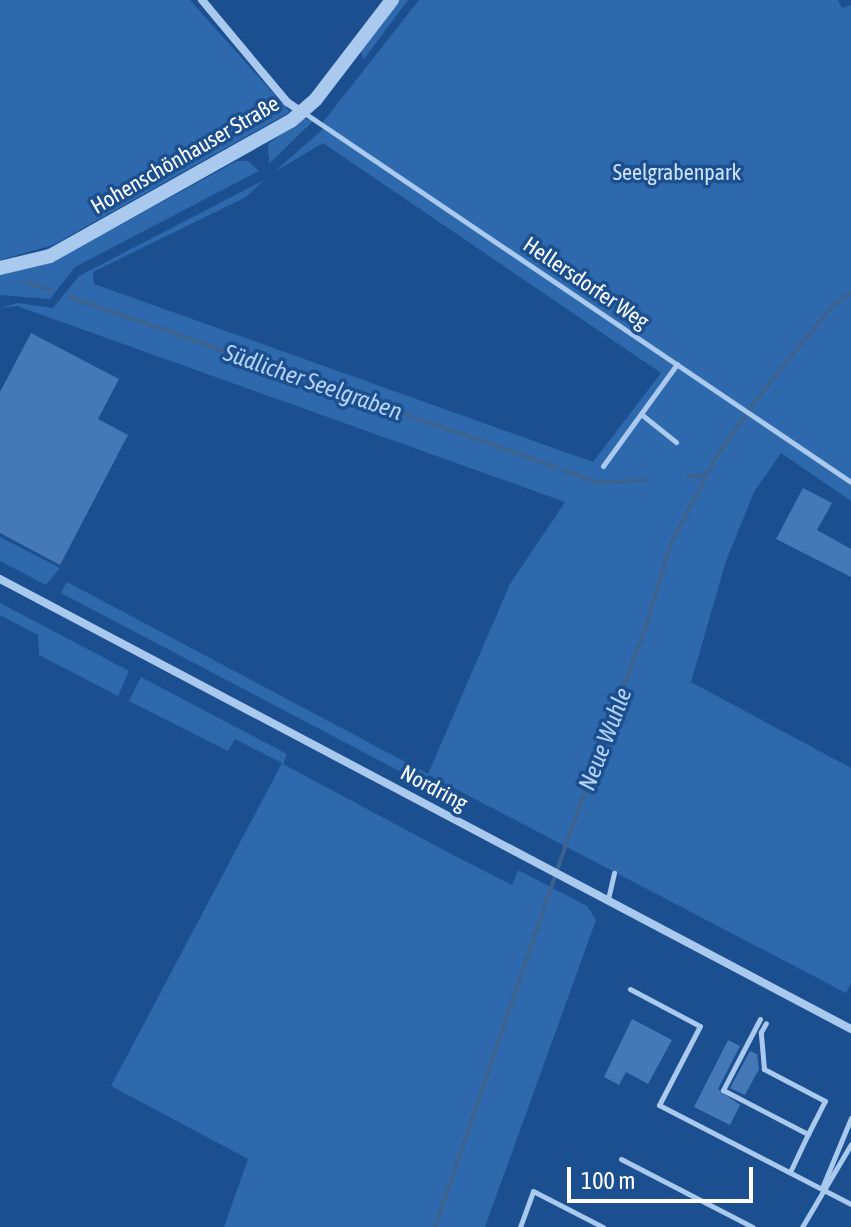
<!DOCTYPE html>
<meta charset="utf-8">
<style>
body{margin:0}
#map{position:relative;width:851px;height:1227px;overflow:hidden;background:#1b4f8f;font-family:"Asap Condensed",sans-serif}
div>[style]{position:absolute}
[style*='--x']{left:calc(var(--x)*1px);top:calc(var(--y)*1px);width:calc(var(--w)*1px);rotate:calc(var(--a)*1deg)}
.green>*{inset:0;background:#2e69ad}
.stream>*{height:4px;margin:-2px;padding:0 2px;transform-origin:2px;border-radius:2px;background:#3c6290}
.building>*{inset:0;background:#4478b7}
.service>*{height:5px;margin:-2.5px;padding:0 2.5px;transform-origin:2.5px;border-radius:2.5px;background:#a9c9ee}
.minor>*{height:8px;margin:-4px;padding:0 4px;transform-origin:4px;border-radius:4px;background:#a9c9ee}
.tertiary>*{height:14px;margin:-7px;padding:0 7px;transform-origin:7px;border-radius:7px;background:#a9c9ee}
span{translate:-50% -50%;white-space:nowrap;text-align:center;line-height:1.15;-webkit-text-stroke:7px #1b4f8f;paint-order:stroke}
.street-label{font-size:22px;color:#fff}
.park-label{font-size:22px;color:#cfe3fa}
.water-label{font-size:24px;color:#b5d3f5;font-style:italic}
.scale{position:absolute;left:567px;top:1167px;width:186px;height:36px;box-sizing:border-box;border:4px solid #fff;border-top:0;padding-left:10px;font-size:24px;line-height:28px;white-space:nowrap;color:#fff;-webkit-text-stroke:6px #1b4f8f;paint-order:stroke}
</style>
<div id="map">
<div class="green">
<div style="clip-path:polygon(0 0,190px 0,290px 112px,53px 245px,0 260px)"></div>
<div style="clip-path:polygon(399px 0,408px 0,364px 59px,360px 51px)"></div>
<div style="clip-path:polygon(419px 0,838px 0,842px 8px,851px 5px,851px 501px,781px 453px,754px 492px,726px 561px,691px 682px,851px 768px,851px 983px,846px 993px,429px 775px,424px 784px,61px 593px,67px 582px,428px 774px,510px 584px,565px 502px,17px 306px,0 308px,17px 303px,53px 308px,79px 276px,264px 180px,246px 197px,93px 272px,94px 284px,593px 462px,661px 373px,323px 143px,274px 172px,323px 129px,323px 122px)"></div>
<div style="clip-path:polygon(303px 118px,313px 121px,269px 164px,268px 144px)"></div>
<div style="clip-path:polygon(237px 161px,248px 161px,259px 171px,75px 267px,50px 299px,0 295px,0 275px,51px 263px)"></div>
<div style="clip-path:polygon(0 537px,60px 568px,46px 585px,0 561px)"></div>
<div style="clip-path:polygon(0 603px,129px 671px,118px 696px,39px 655px,38px 635px,0 615px)"></div>
<div style="clip-path:polygon(141px 677px,287px 754px,283px 764px,453px 855px,512px 885px,518px 870px,587px 906px,596px 920px,485px 1227px,224px 1227px,248px 1159px,111px 1086px,282px 763px,235px 739px,228px 751px,129px 701px)"></div>
</div>
<div class="stream">
<div style="--x:25;--y:282;--w:28;--a:17"></div>
<div style="--x:70;--y:297;--w:515;--a:19.28"></div>
<div style="--x:564;--y:470;--w:37;--a:20"></div>
<div style="--x:599;--y:483;--w:47;--a:-3.7"></div>
<div style="--x:688;--y:477;--w:17;--a:-7"></div>
<div style="--x:435;--y:1227;--w:411;--a:-71.1"></div>
<div style="--x:568;--y:838;--w:219;--a:-69.7"></div>
<div style="--x:644;--y:633;--w:91;--a:-73.4"></div>
<div style="--x:670;--y:546;--w:98;--a:-62.7"></div>
<div style="--x:715;--y:459;--w:78;--a:-54.9"></div>
<div style="--x:760;--y:395;--w:114;--a:-51"></div>
<div style="--x:832;--y:306;--w:23;--a:-34"></div>
</div>
<div class="building">
<div style="clip-path:polygon(31px 333px,119px 379px,98px 419px,128px 435px,60px 565px,0 533px,0 392px)"></div>
<div style="clip-path:polygon(803px 488px,832px 503px,817px 530px,851px 549px,851px 577px,776px 539px)"></div>
<div style="clip-path:polygon(632px 1019px,672px 1040px,648px 1084px,626px 1072px,619px 1085px,604px 1077px)"></div>
<div style="clip-path:polygon(728px 1040px,740px 1046px,718px 1089px,740px 1105px,730px 1125px,694px 1107px)"></div>
<div style="clip-path:polygon(750px 1051px,757px 1054px,759px 1069px,745px 1095px,730px 1088px)"></div>
</div>
<div class="service">
<div style="--x:303;--y:112;--w:661;--a:34.03"></div>
<div style="--x:641;--y:414;--w:45;--a:38.7"></div>
<div style="--x:603;--y:466;--w:126;--a:-54"></div>
<div style="--x:608;--y:899;--w:27;--a:-77"></div>
<div style="--x:630;--y:989;--w:79;--a:27.9"></div>
<div style="--x:700;--y:1026;--w:89;--a:117.4"></div>
<div style="--x:659;--y:1105;--w:216;--a:27.3"></div>
<div style="--x:760;--y:1019;--w:80;--a:117.5"></div>
<div style="--x:723;--y:1090;--w:96;--a:27.4"></div>
<div style="--x:808;--y:1134;--w:37;--a:-63"></div>
<div style="--x:825;--y:1101;--w:69;--a:-152.3"></div>
<div style="--x:764;--y:1069;--w:37;--a:-95"></div>
<div style="--x:761;--y:1032;--w:10;--a:-61"></div>
<div style="--x:621;--y:1159;--w:148;--a:27.3"></div>
<div style="--x:790;--y:1172;--w:42;--a:-64.7"></div>
<div style="--x:822;--y:1188;--w:76;--a:-67.5"></div>
<div style="--x:520;--y:1227;--w:38;--a:-70"></div>
<div style="--x:533;--y:1191;--w:79;--a:27.2"></div>
<div style="--x:802;--y:1227;--w:96;--a:-59.4"></div>
</div>
<div class="minor">
<div style="--x:202;--y:0;--w:133;--a:50.2"></div>
<div style="--x:287;--y:102;--w:18;--a:34"></div>
<div style="--x:0;--y:579;--w:963;--a:27.87"></div>
</div>
<div class="tertiary">
<div style="--x:0;--y:268;--w:51;--a:-13.5"></div>
<div style="--x:50;--y:256;--w:276;--a:-29.3"></div>
<div style="--x:291;--y:121;--w:33;--a:-41"></div>
<div style="--x:316;--y:99;--w:125;--a:-52.5"></div>
</div>
<div class="street-label">
<span style="left:185px;top:155px;rotate:-30deg">Hohenschönhauser Straße</span>
<span style="left:586px;top:283px;rotate:34deg">Hellersdorfer Weg</span>
<span style="left:434px;top:788px;rotate:28deg">Nordring</span>
</div>
<div class="park-label">
<span style="left:677px;top:173px">Seelgrabenpark</span>
</div>
<div class="water-label">
<span style="left:313px;top:382px;rotate:19deg">Südlicher Seelgraben</span>
<span style="left:605px;top:739px;rotate:-69deg">Neue Wuhle</span>
</div>
<div class="scale">100 m</div>
</div>
